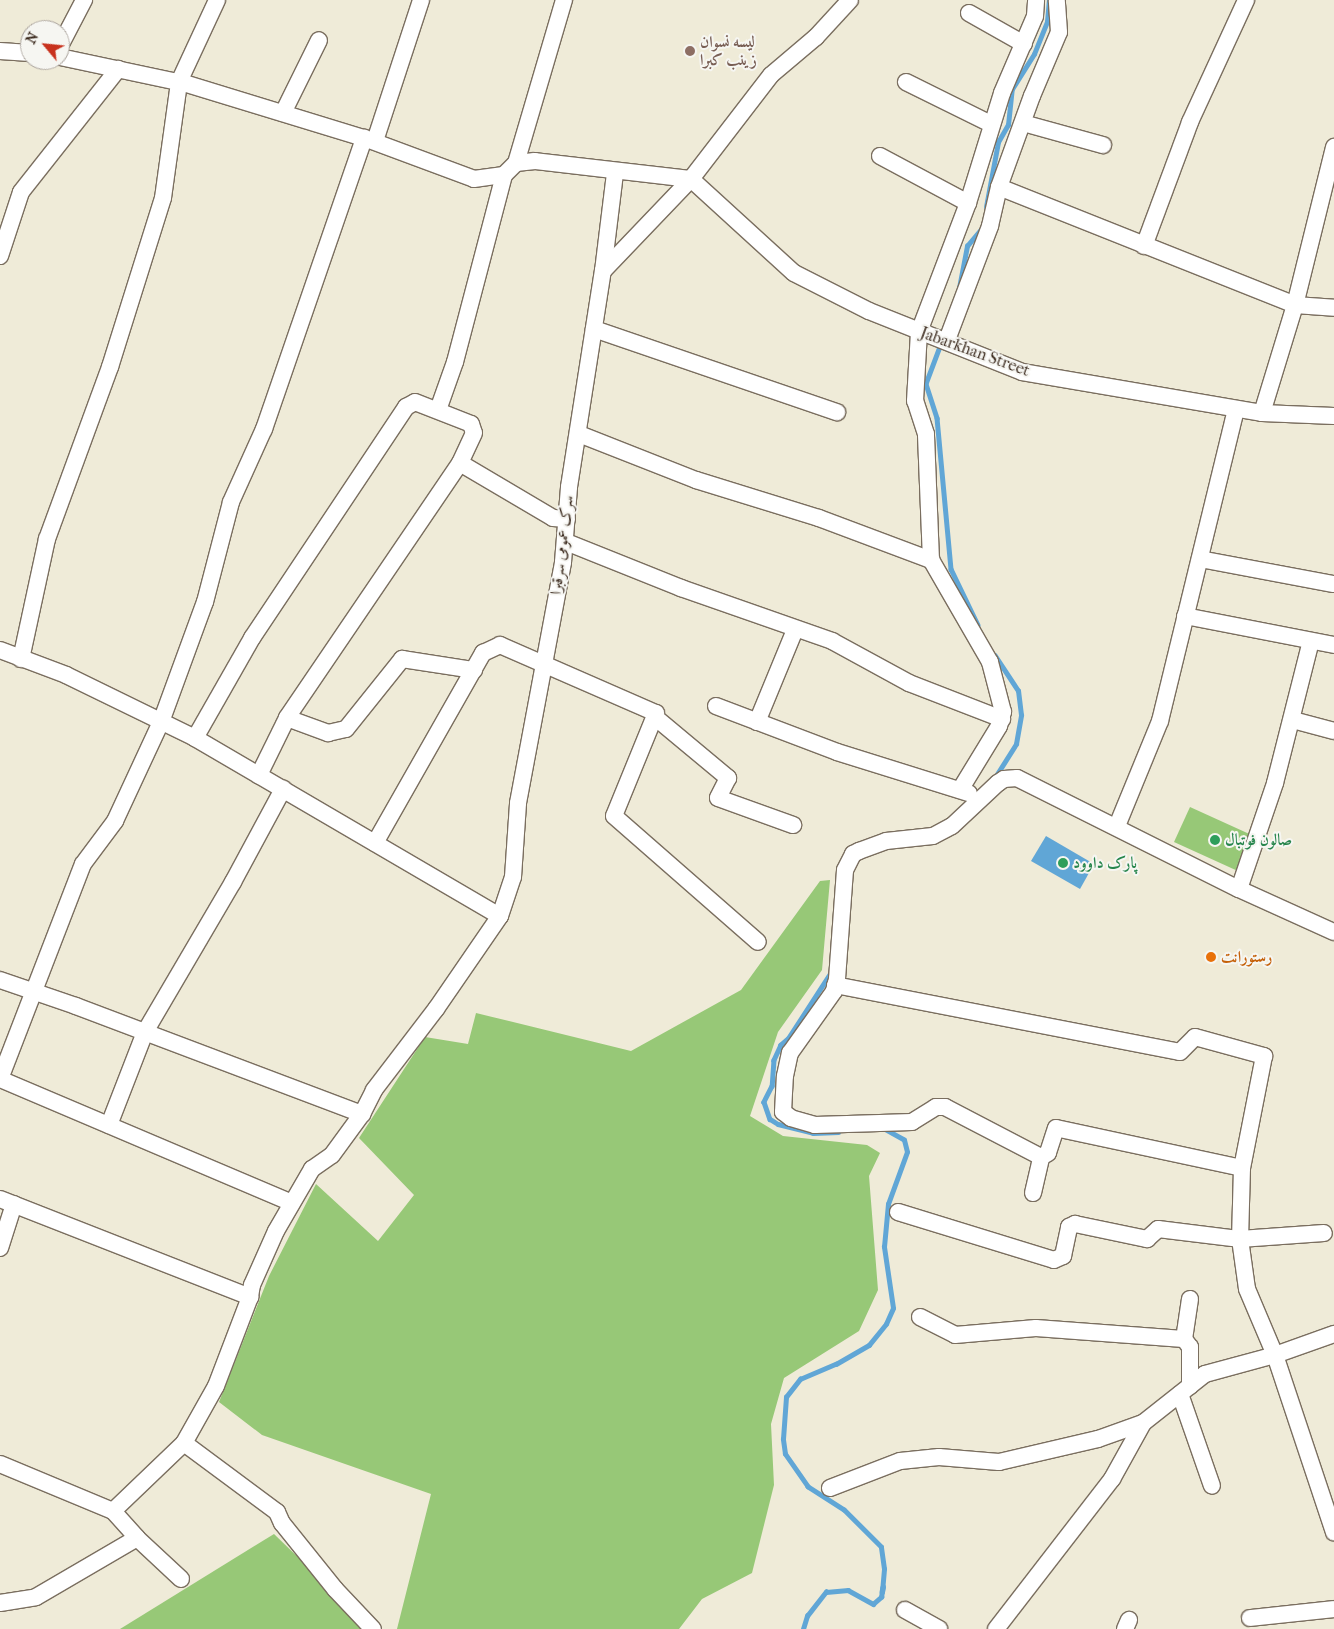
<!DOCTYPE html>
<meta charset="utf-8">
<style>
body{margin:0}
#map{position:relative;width:1334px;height:1629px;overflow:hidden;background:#efebd8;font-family:"IM FELL French Canon",Amiri,serif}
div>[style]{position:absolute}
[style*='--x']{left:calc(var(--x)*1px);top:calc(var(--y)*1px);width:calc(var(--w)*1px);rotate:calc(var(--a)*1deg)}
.green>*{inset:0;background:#97c877}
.water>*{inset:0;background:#60a6d6}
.stream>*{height:4.5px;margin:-2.25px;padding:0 2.25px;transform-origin:2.25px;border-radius:2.25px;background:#60a6d6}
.roads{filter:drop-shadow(1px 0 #7a6e5f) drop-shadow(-1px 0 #7a6e5f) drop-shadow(0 1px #7a6e5f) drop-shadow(0 -1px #7a6e5f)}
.minor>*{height:16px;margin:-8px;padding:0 8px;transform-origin:8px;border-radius:8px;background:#fff}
.dots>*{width:14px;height:14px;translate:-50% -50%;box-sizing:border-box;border:2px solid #f6f6f2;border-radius:50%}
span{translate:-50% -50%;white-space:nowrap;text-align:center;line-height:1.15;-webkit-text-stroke:4px #f6f6f2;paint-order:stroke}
.education-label{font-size:16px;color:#785e54;font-weight:700}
.left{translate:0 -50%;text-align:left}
.street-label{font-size:16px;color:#3b2a1e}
.leisure-label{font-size:16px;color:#27864d;font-weight:700}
.food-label{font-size:16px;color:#c56008;font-weight:700}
.north{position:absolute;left:20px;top:20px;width:50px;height:50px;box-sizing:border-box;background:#f6f6f2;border:1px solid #aba49d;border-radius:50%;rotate:298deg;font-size:14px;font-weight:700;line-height:20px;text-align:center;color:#3b2a1e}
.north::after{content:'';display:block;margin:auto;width:18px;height:22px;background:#c8321e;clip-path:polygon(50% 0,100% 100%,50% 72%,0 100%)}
</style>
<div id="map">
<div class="green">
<div style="clip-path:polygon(1190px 807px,1256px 837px,1240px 872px,1174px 842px)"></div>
<div style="clip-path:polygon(830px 880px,822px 970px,778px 1032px,750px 1116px,783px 1136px,867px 1145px,880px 1153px,869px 1176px,878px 1290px,859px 1331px,784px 1378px,771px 1424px,774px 1485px,752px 1573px,702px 1599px,679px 1629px,397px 1629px,431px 1494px,262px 1435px,219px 1402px,269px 1276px,316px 1184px,378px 1241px,414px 1195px,359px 1138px,425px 1037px,468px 1044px,476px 1013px,631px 1051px,741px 990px,820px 881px)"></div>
<div style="clip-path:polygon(274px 1534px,372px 1629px,120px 1629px)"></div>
</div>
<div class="water">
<div style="clip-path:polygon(1046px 836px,1094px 864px,1080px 889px,1031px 861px)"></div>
</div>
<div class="stream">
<div style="--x:986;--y:207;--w:66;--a:-79.5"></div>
<div style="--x:998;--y:142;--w:20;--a:-60"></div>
<div style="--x:1008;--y:125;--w:36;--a:-84"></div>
<div style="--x:1012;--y:89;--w:41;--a:-57.8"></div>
<div style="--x:1034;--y:54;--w:35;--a:-68"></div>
<div style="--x:1047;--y:22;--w:22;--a:-85"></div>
<div style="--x:959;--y:288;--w:43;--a:-79.2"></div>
<div style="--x:967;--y:246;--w:25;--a:-50"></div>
<div style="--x:941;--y:344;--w:43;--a:110.6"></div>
<div style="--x:926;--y:384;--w:36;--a:72"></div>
<div style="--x:937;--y:418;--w:152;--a:84.7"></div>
<div style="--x:951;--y:569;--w:62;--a:64.3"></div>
<div style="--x:994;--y:779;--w:41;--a:-57.8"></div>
<div style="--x:1016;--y:744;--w:29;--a:-80"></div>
<div style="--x:1021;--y:715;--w:24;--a:-97"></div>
<div style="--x:1018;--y:691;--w:42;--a:-123.3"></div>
<div style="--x:831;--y:973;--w:77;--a:122.9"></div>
<div style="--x:789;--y:1038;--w:11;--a:139"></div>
<div style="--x:781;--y:1045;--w:17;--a:115"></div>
<div style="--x:774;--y:1060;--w:26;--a:94"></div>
<div style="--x:772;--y:1086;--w:18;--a:117"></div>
<div style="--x:764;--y:1102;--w:18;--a:71"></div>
<div style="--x:770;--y:1119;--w:9;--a:32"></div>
<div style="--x:778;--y:1124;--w:36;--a:14"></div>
<div style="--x:813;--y:1133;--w:25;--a:-2"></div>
<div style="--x:803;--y:1629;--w:14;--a:-73"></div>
<div style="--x:807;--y:1616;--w:31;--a:-52"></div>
<div style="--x:826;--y:1592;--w:22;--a:-5"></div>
<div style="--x:848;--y:1590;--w:29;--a:29"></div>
<div style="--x:873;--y:1604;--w:11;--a:-41"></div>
<div style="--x:881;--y:1597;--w:10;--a:-79"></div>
<div style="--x:883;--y:1587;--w:5;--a:101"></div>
<div style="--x:882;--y:1592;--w:23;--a:-85"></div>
<div style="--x:884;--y:1569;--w:22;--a:-98"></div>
<div style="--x:881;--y:1547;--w:52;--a:-135"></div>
<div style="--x:844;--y:1510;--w:43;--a:-147.4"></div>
<div style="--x:808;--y:1487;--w:40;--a:-124.9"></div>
<div style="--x:785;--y:1454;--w:15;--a:-98"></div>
<div style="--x:783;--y:1439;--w:42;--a:-85.9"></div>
<div style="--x:786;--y:1397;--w:23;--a:-52"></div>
<div style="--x:800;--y:1379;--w:39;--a:-23"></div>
<div style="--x:836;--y:1364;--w:38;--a:-30"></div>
<div style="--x:869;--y:1345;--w:27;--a:-51"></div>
<div style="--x:886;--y:1324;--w:17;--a:-66"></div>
<div style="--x:893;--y:1308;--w:62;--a:-98.4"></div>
<div style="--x:884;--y:1247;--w:43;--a:-84.7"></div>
<div style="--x:888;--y:1204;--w:55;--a:-69.9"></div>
<div style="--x:907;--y:1152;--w:12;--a:-104"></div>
<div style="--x:904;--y:1140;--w:21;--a:-151"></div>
</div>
<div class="roads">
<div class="minor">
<div style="--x:969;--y:13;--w:63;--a:29.4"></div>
<div style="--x:60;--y:46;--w:52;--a:-62.4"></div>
<div style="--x:0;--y:51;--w:30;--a:4"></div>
<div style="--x:60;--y:57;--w:130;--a:12"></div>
<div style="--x:187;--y:84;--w:185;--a:17"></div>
<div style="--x:364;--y:138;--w:117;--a:20.4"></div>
<div style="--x:474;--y:179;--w:30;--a:-8"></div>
<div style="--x:906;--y:82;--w:95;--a:26.3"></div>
<div style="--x:283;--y:113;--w:81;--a:-63.7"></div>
<div style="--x:1023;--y:123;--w:83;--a:15.4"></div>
<div style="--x:375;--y:141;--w:148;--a:-71.9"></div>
<div style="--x:880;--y:156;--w:100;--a:28.1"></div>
<div style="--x:516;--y:163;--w:170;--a:-73.6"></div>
<div style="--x:691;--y:179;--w:139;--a:42.4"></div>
<div style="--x:794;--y:273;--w:84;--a:26.9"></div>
<div style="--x:869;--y:311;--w:165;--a:21.7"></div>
<div style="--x:1022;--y:372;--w:243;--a:9.7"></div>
<div style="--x:1262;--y:413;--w:72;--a:2.4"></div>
<div style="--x:999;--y:187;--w:319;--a:21.7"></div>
<div style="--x:1295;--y:305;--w:39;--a:4"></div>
<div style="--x:1144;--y:246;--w:132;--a:-69.6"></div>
<div style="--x:1190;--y:122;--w:134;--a:-65.3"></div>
<div style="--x:0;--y:256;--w:67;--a:-71.8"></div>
<div style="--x:21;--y:192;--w:157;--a:-51.7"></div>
<div style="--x:603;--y:271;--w:127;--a:-46.3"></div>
<div style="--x:691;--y:179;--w:131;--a:-52.4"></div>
<div style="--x:771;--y:75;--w:59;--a:-40.2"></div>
<div style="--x:816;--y:37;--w:50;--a:-47.4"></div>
<div style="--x:594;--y:329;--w:257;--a:18.9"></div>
<div style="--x:947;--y:340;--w:122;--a:-69.3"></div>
<div style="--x:990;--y:226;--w:40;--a:-77"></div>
<div style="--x:999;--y:187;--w:97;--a:-70.1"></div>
<div style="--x:1032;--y:96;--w:69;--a:-67.1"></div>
<div style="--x:1059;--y:32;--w:32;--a:-94"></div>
<div style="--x:438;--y:410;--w:51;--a:-70.5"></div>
<div style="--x:455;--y:362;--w:193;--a:-75.3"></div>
<div style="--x:504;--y:175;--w:17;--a:-45"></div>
<div style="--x:516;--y:163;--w:19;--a:-6"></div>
<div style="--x:535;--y:161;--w:157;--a:6.6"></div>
<div style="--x:1262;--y:413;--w:113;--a:-73"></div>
<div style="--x:1295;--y:305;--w:163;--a:-76.1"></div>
<div style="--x:579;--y:434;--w:126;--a:21.5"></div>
<div style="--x:696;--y:480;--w:129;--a:17.2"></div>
<div style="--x:819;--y:518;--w:120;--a:20.6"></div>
<div style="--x:460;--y:463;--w:108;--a:30.6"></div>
<div style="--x:553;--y:518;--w:14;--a:4"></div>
<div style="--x:566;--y:542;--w:124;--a:21.8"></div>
<div style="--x:681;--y:588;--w:160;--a:19.3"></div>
<div style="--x:832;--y:641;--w:88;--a:28.6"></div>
<div style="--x:909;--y:683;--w:100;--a:21.2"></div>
<div style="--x:1200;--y:559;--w:136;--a:10.6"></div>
<div style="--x:1185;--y:616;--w:152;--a:11"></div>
<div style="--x:0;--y:650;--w:71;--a:20.7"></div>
<div style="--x:66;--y:675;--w:144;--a:26"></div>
<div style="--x:195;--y:738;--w:353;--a:30.3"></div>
<div style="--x:21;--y:659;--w:123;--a:-77.8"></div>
<div style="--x:47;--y:539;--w:183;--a:-69.9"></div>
<div style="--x:110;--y:367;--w:177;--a:-72.6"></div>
<div style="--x:163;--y:198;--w:117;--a:-82.1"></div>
<div style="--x:179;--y:82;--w:90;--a:-65.1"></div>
<div style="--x:716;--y:706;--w:129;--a:20.8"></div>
<div style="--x:837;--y:752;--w:138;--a:17.3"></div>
<div style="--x:287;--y:718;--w:44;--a:20.1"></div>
<div style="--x:328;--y:733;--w:18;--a:-13"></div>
<div style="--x:346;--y:729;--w:90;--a:-51.3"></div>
<div style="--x:402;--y:659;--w:73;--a:8.7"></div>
<div style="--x:656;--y:718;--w:94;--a:39.8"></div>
<div style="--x:728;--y:778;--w:22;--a:117"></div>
<div style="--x:718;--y:798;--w:80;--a:19.8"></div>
<div style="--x:1293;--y:720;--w:42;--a:15"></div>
<div style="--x:757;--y:722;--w:100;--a:-67.6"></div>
<div style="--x:195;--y:738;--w:115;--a:-60.3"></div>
<div style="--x:252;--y:638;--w:278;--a:-56.3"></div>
<div style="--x:406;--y:407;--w:10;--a:-29"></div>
<div style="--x:415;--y:402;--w:60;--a:21.4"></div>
<div style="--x:471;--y:424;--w:9;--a:72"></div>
<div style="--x:474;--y:433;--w:33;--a:115"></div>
<div style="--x:460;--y:463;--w:308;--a:124.2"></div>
<div style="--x:287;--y:718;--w:64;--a:116.2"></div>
<div style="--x:960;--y:790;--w:75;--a:-58.6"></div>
<div style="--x:999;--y:726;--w:15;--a:-74"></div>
<div style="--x:1003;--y:712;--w:52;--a:-104.6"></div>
<div style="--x:990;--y:662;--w:118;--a:-120"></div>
<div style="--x:931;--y:560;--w:126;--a:-92.3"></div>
<div style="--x:926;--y:434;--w:35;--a:-108"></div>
<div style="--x:915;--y:401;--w:69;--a:-86.7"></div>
<div style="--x:919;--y:332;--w:138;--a:-69.2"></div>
<div style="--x:968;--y:203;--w:115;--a:-72.8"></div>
<div style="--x:1002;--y:93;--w:84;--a:-66.8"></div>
<div style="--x:1035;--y:16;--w:16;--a:-86"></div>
<div style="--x:1117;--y:826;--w:113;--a:-67.7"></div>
<div style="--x:1160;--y:721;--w:321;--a:-76.3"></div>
<div style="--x:375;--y:843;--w:219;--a:-60.4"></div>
<div style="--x:483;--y:653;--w:19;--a:-25"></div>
<div style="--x:500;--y:645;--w:170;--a:23.6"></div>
<div style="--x:656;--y:713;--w:111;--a:112.2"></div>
<div style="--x:614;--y:816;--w:191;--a:41.2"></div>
<div style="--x:1239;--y:889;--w:112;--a:-71.2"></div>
<div style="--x:1275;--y:783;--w:146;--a:-75.8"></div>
<div style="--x:0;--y:980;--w:80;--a:18.9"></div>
<div style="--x:76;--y:1006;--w:306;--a:20.7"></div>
<div style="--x:835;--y:985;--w:351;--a:11"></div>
<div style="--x:1180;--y:1052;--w:21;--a:-45"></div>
<div style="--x:1195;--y:1037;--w:72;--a:15.4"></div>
<div style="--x:1264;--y:1056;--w:114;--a:101.1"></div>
<div style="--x:1242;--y:1168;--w:71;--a:91.6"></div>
<div style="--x:1240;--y:1239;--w:50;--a:82"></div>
<div style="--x:1247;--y:1289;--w:72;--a:67"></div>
<div style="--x:1275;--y:1355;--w:187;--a:71.6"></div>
<div style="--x:0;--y:1079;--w:230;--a:-68.9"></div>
<div style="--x:83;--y:864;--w:54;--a:-53.3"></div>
<div style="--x:115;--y:821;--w:109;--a:-65.1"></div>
<div style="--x:161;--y:722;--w:128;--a:-69.9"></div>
<div style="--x:205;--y:602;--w:103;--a:-75.4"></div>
<div style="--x:231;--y:502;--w:80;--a:-65.7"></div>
<div style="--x:264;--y:429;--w:308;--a:-71"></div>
<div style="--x:0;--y:1079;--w:317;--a:23"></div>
<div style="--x:109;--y:1125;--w:100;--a:-68.8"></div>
<div style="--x:145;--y:1032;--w:174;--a:-59.6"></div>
<div style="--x:233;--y:882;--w:106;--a:-61.7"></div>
<div style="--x:1242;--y:1168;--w:190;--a:-167.9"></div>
<div style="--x:1056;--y:1128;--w:26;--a:108"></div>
<div style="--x:1048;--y:1153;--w:8;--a:150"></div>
<div style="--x:1041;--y:1157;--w:108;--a:-152.5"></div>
<div style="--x:945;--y:1107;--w:9;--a:180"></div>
<div style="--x:936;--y:1107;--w:28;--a:148"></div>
<div style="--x:912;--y:1122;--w:97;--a:178.2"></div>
<div style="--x:815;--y:1125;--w:25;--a:-164"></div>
<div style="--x:791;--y:1118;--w:10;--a:-143"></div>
<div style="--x:783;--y:1112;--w:36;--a:-87"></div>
<div style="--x:785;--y:1076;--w:24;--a:-78"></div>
<div style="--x:790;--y:1053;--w:76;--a:-54.6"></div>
<div style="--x:834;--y:991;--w:12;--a:-76"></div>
<div style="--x:837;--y:979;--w:109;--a:-85.8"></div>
<div style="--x:845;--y:870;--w:18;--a:-63"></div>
<div style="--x:853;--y:854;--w:7;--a:-27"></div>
<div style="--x:859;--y:851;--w:29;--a:-20"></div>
<div style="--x:886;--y:841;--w:47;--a:-6.1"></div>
<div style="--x:933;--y:836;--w:21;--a:-28"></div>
<div style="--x:952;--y:826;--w:63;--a:-43.1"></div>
<div style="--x:998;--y:783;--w:7;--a:-34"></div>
<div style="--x:1004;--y:779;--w:13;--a:-4"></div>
<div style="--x:1017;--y:778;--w:248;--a:26.6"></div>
<div style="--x:1239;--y:889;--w:104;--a:24.4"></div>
<div style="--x:1033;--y:1193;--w:37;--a:-77"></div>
<div style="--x:0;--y:1199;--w:269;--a:21.4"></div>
<div style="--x:898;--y:1212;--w:163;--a:17.1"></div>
<div style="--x:1054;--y:1260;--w:10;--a:-24"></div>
<div style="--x:1063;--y:1256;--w:30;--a:-78"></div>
<div style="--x:1069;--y:1227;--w:7;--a:-27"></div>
<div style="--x:1075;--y:1224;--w:74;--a:11.8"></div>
<div style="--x:1147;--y:1239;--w:15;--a:-42"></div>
<div style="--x:1158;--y:1229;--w:83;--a:7"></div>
<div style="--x:1240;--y:1239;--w:84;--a:-4.1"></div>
<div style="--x:0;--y:1248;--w:46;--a:-72.3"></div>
<div style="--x:1190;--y:1299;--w:40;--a:98.5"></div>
<div style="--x:1184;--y:1339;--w:10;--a:53"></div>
<div style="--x:1190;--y:1347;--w:39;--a:90"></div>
<div style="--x:920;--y:1317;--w:39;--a:27"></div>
<div style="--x:955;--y:1335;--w:81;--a:-4.9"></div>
<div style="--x:1036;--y:1328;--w:148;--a:4.3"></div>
<div style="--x:1180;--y:1394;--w:97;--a:70.8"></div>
<div style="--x:184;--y:1443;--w:116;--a:36.6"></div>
<div style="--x:277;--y:1512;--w:12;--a:66"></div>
<div style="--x:282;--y:1523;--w:85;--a:51.2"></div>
<div style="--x:335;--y:1589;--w:55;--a:46.5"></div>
<div style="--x:0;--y:1464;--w:122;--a:22.6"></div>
<div style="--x:113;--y:1511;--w:36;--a:48"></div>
<div style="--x:137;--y:1538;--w:60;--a:43"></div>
<div style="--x:830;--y:1488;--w:75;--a:-21.1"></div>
<div style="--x:900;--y:1461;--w:39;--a:-6"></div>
<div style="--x:939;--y:1457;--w:60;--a:4.8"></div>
<div style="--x:999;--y:1462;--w:102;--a:-13.1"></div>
<div style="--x:1098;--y:1439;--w:48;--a:-19.6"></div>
<div style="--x:1143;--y:1423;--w:79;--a:-38.3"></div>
<div style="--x:1205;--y:1374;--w:73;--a:-15.2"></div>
<div style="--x:1275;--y:1355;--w:63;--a:-19.6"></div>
<div style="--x:113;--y:1511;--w:98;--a:-43.8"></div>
<div style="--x:184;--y:1443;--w:65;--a:-60.7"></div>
<div style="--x:216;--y:1386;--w:95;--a:-69.1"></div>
<div style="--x:250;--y:1297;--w:12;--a:-81"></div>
<div style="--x:252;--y:1285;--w:59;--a:-66"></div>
<div style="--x:276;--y:1231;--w:72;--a:-59.9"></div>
<div style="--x:312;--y:1169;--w:24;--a:-35"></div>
<div style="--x:332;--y:1155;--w:51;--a:-53.8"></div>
<div style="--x:362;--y:1114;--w:27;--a:-63"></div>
<div style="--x:374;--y:1090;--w:102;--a:-52.6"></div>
<div style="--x:436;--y:1009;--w:113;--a:-55.5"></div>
<div style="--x:500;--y:916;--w:41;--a:-71.6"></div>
<div style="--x:513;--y:877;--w:74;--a:-86.1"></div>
<div style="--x:518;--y:803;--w:245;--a:-79.4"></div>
<div style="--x:563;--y:562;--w:75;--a:-85.4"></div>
<div style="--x:569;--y:487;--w:219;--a:-81.1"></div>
<div style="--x:603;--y:271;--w:99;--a:-83"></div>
<div style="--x:0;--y:1603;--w:36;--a:-9"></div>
<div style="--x:36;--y:1597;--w:117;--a:-30.3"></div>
<div style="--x:905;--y:1610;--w:39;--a:29"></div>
<div style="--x:1250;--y:1618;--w:84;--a:-6.1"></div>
<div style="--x:996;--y:1629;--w:190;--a:-52.3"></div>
<div style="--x:1112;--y:1479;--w:64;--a:-61"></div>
<div style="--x:1125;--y:1629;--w:10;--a:-66"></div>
</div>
</div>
<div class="dots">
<div style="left:690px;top:51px;background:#8d6e63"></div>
<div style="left:1215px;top:840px;background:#2e9e5b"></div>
<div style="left:1063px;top:863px;background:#2e9e5b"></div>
<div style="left:1211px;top:957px;background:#e8710a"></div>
</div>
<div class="education-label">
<span class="left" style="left:700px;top:51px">لیسه نسوان<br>زینب کبرا</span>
</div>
<div class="street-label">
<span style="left:975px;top:352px;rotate:20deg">Jabarkhan Street</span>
<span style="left:562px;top:545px;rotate:-83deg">سرک عمومی سرقبرا</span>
</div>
<div class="leisure-label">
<span class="left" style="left:1225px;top:840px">صالون فوتبال</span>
<span class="left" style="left:1073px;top:863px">پارک داوود</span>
</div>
<div class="food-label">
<span class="left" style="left:1221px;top:957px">رستورانت</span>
</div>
<div class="north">N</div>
</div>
